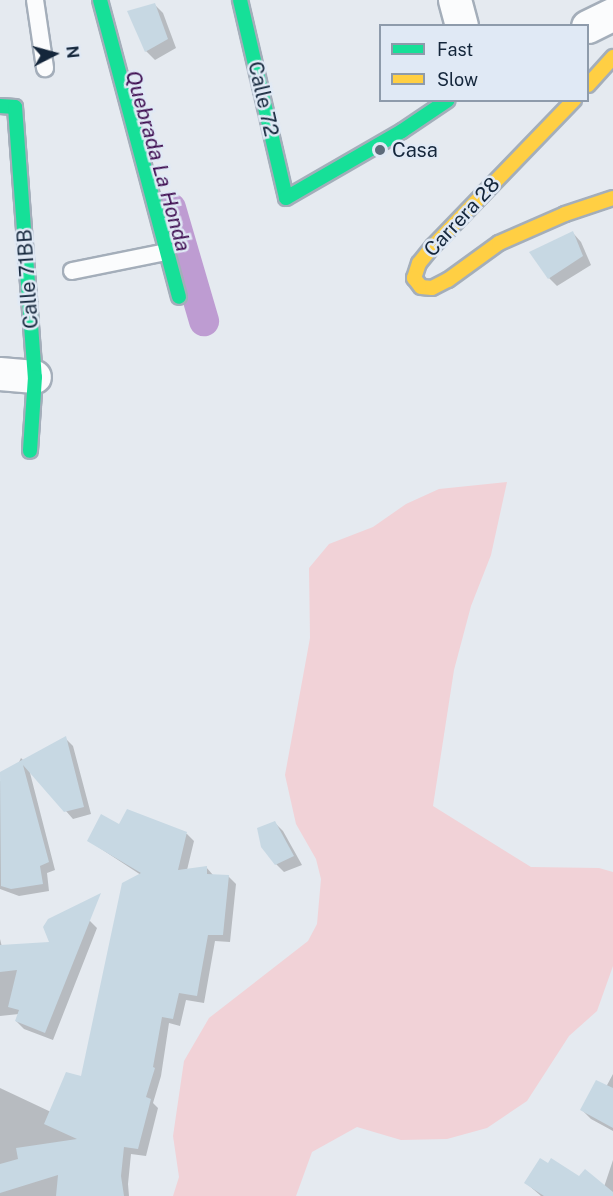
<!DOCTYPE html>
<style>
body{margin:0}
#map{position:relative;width:613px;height:1196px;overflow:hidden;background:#e5eaf0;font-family:"Public Sans",sans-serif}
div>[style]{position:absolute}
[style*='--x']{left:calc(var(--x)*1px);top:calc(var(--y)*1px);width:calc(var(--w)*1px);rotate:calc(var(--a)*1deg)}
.green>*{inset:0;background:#f1d2d7}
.shadow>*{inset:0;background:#0003}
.canal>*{height:30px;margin:-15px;padding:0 15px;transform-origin:15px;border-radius:15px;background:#be9cd2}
.building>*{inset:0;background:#c7d8e3}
.roads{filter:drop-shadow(2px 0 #a4aeba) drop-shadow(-2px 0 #a4aeba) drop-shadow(0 2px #a4aeba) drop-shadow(0 -2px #a4aeba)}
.lane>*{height:16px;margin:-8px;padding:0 8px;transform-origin:8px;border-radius:8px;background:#fbfcfd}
.street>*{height:32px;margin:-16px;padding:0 16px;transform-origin:16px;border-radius:16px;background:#fbfcfd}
.fast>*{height:14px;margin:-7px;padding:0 7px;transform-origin:7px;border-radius:7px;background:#16e098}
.slow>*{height:14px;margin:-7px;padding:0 7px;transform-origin:7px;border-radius:7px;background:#ffcf43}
.dots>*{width:16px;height:16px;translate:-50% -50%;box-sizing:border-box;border:3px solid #e0e9f5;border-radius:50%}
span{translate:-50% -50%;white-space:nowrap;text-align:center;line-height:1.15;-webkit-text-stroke:5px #e0e9f5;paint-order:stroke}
.street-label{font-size:20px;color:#14263b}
.poi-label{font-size:20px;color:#14263b}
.left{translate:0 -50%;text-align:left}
.water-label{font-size:21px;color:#3e0d51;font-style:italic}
.legend{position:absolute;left:379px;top:24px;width:210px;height:78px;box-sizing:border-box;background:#e0e9f5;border:2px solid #8e9bab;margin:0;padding:8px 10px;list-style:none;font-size:18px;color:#14263b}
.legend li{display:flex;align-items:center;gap:12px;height:30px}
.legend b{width:30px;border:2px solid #8e9bab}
.north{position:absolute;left:24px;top:24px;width:60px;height:60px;-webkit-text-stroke:4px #e0e9f5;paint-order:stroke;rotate:84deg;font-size:16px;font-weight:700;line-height:24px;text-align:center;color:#14263b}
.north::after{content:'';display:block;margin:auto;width:21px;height:27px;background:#14263b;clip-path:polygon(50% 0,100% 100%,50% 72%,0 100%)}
</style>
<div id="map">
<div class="green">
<div style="clip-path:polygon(507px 482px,491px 555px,471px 606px,454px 670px,433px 806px,531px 867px,599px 868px,613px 872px,613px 966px,597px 1011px,569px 1036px,527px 1101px,487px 1128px,447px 1139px,401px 1140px,357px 1127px,312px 1152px,296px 1196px,173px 1196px,179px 1177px,173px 1136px,184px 1061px,209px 1018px,308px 941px,317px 924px,321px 879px,316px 859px,296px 824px,285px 775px,310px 638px,309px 568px,329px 544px,373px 527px,406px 504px,439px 489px)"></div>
</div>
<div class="shadow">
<div style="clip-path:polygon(155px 5px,163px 13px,176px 48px,155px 60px,146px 51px)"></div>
<div style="clip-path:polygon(573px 233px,581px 242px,591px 265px,557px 286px,549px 278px)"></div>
<div style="clip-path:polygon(65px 738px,73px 746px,91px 814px,73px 819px,29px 769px,55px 870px,47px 873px,49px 891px,19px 896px,0 889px,0 781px,9px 783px,21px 758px,24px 761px)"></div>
<div style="clip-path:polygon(274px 822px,283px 831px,302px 865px,284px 872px,276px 864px)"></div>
<div style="clip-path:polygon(119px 826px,187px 834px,194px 841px,187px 870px,206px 867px,213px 875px,228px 876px,236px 884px,230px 942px,215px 941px,204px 1003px,186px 1000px,180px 1026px,169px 1023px,161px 1076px,153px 1103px,158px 1108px,146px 1156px,131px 1154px,128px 1184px,129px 1196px,0 1196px,0 1088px,51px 1112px,82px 1078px,141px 875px,89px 841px)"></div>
<div style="clip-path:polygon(90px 921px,97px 928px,53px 1040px,24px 1029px,16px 1021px,19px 1014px,0 1016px,0 939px,2px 947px,52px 943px,44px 925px)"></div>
<div style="clip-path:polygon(613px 1074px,613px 1131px,591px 1119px,581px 1109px,606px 1087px)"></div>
<div style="clip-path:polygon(613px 1160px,613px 1196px,541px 1196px,526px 1183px,579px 1178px,604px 1187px)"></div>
</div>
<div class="canal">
<div style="--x:171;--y:208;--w:118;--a:73.7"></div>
</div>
<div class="building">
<div style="clip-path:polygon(155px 3px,168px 39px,145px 52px,127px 11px)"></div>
<div style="clip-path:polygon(573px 231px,583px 256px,548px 279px,529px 252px)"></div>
<div style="clip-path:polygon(66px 736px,84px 807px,64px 812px,23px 765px,49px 862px,40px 866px,43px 884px,11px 889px,1px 886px,0 772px)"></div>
<div style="clip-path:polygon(127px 809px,187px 832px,178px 870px,207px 866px,207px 874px,229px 875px,223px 935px,208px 935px,197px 996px,179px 993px,173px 1019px,162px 1017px,153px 1067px,155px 1068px,146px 1097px,151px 1099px,138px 1149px,124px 1147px,121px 1176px,124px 1196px,56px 1196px,58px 1175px,0 1193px,0 1164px,18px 1159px,16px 1148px,77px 1139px,44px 1124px,66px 1072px,81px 1076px,122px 883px,141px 873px,87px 841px,101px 814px,119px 824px)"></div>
<div style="clip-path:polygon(275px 821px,294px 856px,275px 865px,261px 847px,257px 828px)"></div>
<div style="clip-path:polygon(101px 893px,45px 1033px,15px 1021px,19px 1010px,8px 1007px,17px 970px,0 972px,0 945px,49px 942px,43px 927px,48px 919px)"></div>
<div style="clip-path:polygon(596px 1080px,613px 1088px,613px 1128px,580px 1110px)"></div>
<div style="clip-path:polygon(540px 1158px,548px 1163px,551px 1158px,579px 1176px,585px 1169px,613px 1192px,613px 1196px,544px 1196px,524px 1183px)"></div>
</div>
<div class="roads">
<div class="lane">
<div style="--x:35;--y:0;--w:69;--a:81.6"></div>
<div style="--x:72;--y:271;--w:96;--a:-11.4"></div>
</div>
<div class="street">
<div style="--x:455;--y:0;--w:27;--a:75"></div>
<div style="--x:588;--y:27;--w:28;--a:-26"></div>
<div style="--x:0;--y:374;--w:35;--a:5"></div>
</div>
<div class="fast">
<div style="--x:100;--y:0;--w:307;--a:75.1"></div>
<div style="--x:240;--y:0;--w:203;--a:76.9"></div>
<div style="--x:286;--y:198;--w:134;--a:-30"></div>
<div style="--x:402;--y:131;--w:55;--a:-34"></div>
<div style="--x:0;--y:106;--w:15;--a:4"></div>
<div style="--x:15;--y:107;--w:271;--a:85.8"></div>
<div style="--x:35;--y:377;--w:74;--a:93.9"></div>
</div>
<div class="slow">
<div style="--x:588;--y:85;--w:38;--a:-48"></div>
<div style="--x:574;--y:100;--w:203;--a:134"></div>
<div style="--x:433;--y:246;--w:22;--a:129"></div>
<div style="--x:419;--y:263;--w:16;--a:108"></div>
<div style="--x:414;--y:278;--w:11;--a:52"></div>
<div style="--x:421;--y:287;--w:11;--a:5"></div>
<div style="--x:432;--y:288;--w:18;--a:-27"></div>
<div style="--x:448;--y:280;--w:63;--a:-36"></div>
<div style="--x:499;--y:243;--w:72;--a:-23.7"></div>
<div style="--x:565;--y:214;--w:51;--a:-18.4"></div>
</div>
</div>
<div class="dots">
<div style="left:380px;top:150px;background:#5d6b7a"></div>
</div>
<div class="street-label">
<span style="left:263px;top:99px;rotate:77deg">Calle 72</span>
<span style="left:462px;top:217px;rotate:-47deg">Carrera 28</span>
<span style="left:28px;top:279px;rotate:-94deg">Calle 71BB</span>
</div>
<div class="poi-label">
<span class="left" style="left:392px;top:150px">Casa</span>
</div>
<div class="water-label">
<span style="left:158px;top:161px;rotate:74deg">Quebrada La Honda</span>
</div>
<ul class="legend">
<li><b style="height:8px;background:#16e098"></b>Fast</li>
<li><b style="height:8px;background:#ffcf43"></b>Slow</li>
</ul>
<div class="north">N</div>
</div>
